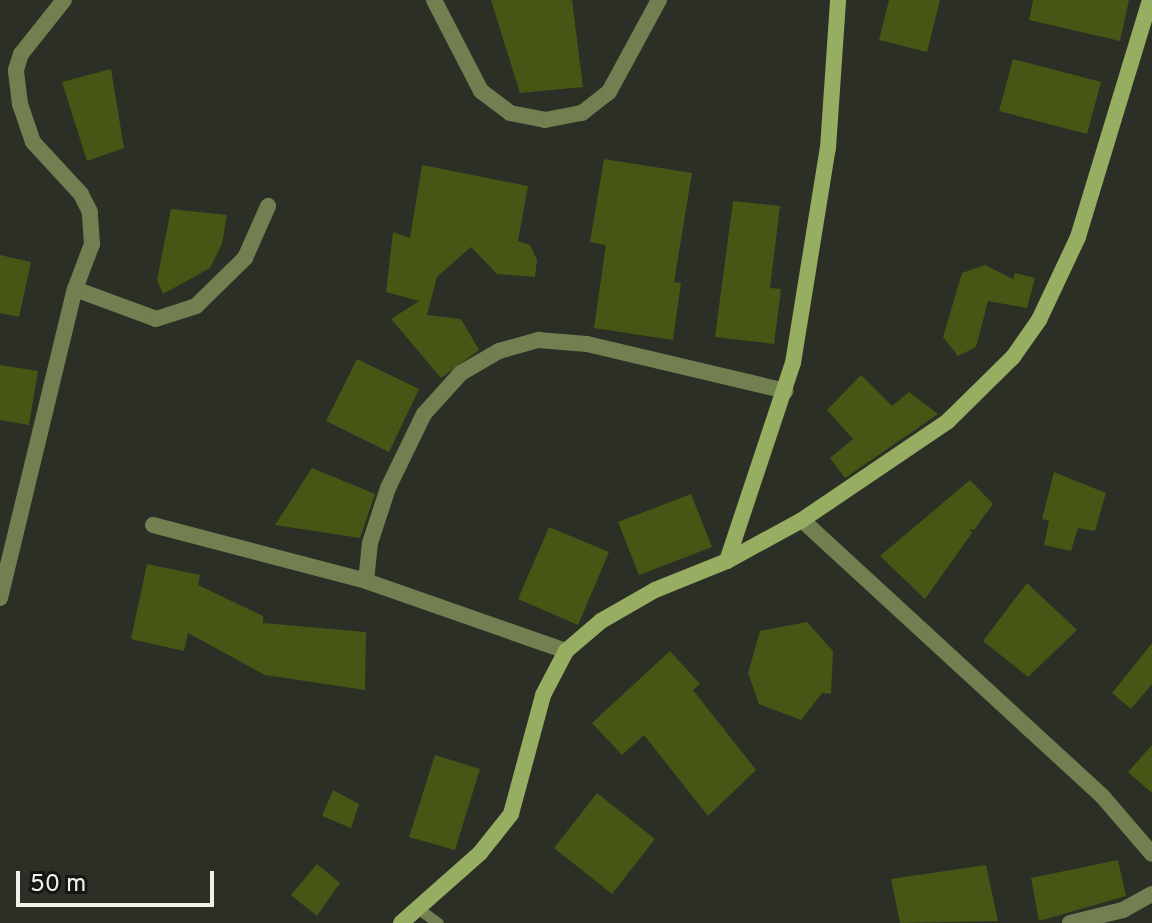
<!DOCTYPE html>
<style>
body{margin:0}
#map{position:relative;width:1152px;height:923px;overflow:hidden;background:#2c2f25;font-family:Overpass,sans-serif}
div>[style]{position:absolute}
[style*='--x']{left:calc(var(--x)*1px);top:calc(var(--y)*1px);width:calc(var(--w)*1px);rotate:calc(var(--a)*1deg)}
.building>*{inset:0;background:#465614}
.lane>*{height:11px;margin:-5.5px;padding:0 5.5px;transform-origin:5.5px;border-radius:5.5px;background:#717f51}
.street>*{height:16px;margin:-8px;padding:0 8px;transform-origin:8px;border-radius:8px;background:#717f51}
.secondary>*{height:16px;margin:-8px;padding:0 8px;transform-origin:8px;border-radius:8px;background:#97ad62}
span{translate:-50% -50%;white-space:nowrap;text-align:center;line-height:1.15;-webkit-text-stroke:6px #151612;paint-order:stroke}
.scale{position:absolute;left:16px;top:871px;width:198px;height:36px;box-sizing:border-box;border:4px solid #eff1eb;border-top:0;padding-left:10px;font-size:24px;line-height:28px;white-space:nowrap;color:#eff1eb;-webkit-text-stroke:6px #151612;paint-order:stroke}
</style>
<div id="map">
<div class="building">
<div style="clip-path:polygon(491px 0,572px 0,583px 87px,520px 93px)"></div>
<div style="clip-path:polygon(889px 0,940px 0,927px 52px,879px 40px)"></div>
<div style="clip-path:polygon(1033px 0,1129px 0,1120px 41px,1029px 20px)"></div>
<div style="clip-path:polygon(1013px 59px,1101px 82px,1087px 134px,999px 111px)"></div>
<div style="clip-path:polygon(111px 69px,124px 148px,87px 161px,62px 82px)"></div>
<div style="clip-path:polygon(604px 159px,692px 173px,674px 282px,681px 283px,673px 340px,594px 328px,606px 245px,590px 242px)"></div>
<div style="clip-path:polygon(422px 165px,528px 186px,518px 241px,530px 245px,537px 260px,535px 277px,497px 274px,471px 247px,437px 277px,427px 315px,461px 319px,479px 350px,441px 378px,391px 319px,419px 301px,386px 292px,393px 232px,410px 238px)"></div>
<div style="clip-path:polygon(733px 201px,780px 206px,770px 288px,781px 289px,774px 344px,715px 337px)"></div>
<div style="clip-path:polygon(171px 209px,227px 215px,222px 244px,210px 268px,163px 294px,157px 280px)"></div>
<div style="clip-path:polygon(0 255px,31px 262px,19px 317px,0 313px)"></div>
<div style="clip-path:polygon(985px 265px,1013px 279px,1015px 273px,1035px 278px,1027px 308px,988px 301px,976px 347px,958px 356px,943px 337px,962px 273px)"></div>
<div style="clip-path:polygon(357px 359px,419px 389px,389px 452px,326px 421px)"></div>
<div style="clip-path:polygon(0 365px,38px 371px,29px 425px,0 420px)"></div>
<div style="clip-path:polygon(861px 375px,892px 406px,909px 392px,938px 414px,845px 478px,830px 458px,853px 439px,827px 410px)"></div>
<div style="clip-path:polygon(312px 468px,375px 494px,360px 538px,275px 525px)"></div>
<div style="clip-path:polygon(1054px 472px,1106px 493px,1095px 531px,1078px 528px,1071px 551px,1044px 545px,1049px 521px,1042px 519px)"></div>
<div style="clip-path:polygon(970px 480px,993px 504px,974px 530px,969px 529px,972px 533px,925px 599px,880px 556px)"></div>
<div style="clip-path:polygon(691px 494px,712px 547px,639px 575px,618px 522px)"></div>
<div style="clip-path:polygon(549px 527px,609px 552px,578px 625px,518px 599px)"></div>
<div style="clip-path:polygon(147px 564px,200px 575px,198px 585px,263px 616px,263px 623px,366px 632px,365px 690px,265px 675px,188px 633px,184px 651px,131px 639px)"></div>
<div style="clip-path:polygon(1027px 583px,1077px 630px,1028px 677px,983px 641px)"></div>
<div style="clip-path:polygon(807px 622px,833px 651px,831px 694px,822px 693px,801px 720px,759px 704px,748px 673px,760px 631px)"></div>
<div style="clip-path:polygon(1152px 643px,1152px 684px,1131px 709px,1112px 693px)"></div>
<div style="clip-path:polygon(670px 651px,700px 684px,693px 690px,756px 770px,708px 816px,644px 735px,622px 755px,592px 723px)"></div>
<div style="clip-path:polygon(1152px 745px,1152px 793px,1128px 772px)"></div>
<div style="clip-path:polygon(435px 755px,480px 769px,455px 850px,409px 837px)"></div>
<div style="clip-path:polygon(333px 790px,359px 804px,351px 828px,322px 816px)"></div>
<div style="clip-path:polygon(597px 793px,655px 839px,612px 894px,554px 848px)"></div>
<div style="clip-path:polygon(1118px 860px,1126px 896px,1039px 921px,1031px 878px)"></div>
<div style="clip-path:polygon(317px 864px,340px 883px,317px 916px,291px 895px)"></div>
<div style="clip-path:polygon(986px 865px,998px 921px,900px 923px,891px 879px)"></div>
</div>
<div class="lane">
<div style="--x:416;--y:907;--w:27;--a:36"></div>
</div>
<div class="street">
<div style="--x:434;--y:0;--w:102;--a:62.7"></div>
<div style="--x:481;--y:91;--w:36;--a:37"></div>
<div style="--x:510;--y:113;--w:36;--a:11"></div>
<div style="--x:545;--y:120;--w:38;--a:-11"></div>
<div style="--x:582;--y:113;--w:34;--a:-38"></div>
<div style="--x:609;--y:92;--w:105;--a:-61.5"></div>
<div style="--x:75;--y:289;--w:86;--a:20.3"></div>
<div style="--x:156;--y:319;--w:42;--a:-18"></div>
<div style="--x:196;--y:306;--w:69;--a:-44.4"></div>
<div style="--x:245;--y:258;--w:57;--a:-66.1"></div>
<div style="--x:802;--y:520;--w:409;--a:42.6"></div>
<div style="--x:1103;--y:797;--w:75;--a:49.3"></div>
<div style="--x:153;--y:525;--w:220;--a:14.7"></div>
<div style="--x:0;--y:598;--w:318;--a:-76.4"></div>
<div style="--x:75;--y:289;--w:48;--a:-69.3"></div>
<div style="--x:92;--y:244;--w:32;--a:-94"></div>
<div style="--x:90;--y:212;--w:20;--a:-117"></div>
<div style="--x:81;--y:194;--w:71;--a:-132.7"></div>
<div style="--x:33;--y:142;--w:40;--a:-108.9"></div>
<div style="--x:20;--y:104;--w:34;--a:-97"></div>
<div style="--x:16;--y:70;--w:17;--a:-73"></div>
<div style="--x:21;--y:54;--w:69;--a:-51.5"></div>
<div style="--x:566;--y:651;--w:212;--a:-160.7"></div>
<div style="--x:366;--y:581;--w:38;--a:-84"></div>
<div style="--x:370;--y:543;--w:58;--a:-71.9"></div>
<div style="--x:388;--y:488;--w:82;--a:-64.1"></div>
<div style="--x:424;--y:414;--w:55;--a:-47.9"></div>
<div style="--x:461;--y:373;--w:44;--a:-30.1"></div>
<div style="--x:499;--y:351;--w:41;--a:-15.8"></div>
<div style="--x:538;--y:340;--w:49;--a:4.7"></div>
<div style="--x:587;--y:344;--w:204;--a:13.3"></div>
<div style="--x:1070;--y:923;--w:55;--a:-13.8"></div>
<div style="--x:1123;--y:910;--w:33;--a:-29"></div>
</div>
<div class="secondary">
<div style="--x:727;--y:561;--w:209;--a:-71.6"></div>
<div style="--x:793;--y:363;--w:218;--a:-80.8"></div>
<div style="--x:828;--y:148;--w:148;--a:-86.1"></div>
<div style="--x:401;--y:923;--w:106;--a:-41.5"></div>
<div style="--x:480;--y:853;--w:50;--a:-51.5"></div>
<div style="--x:511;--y:814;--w:123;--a:-74.9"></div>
<div style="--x:543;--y:695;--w:50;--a:-62.4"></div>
<div style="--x:566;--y:651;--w:46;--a:-40.6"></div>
<div style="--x:601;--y:621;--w:62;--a:-29.9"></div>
<div style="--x:655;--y:590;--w:78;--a:-21.9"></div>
<div style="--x:727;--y:561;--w:85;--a:-28.7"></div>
<div style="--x:802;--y:520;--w:176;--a:-34.1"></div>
<div style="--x:948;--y:421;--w:91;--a:-44.6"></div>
<div style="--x:1013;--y:357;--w:45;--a:-54.9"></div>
<div style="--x:1039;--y:320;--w:92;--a:-64.8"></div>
<div style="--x:1078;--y:237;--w:248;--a:-73.1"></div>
</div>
<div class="scale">50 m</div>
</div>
